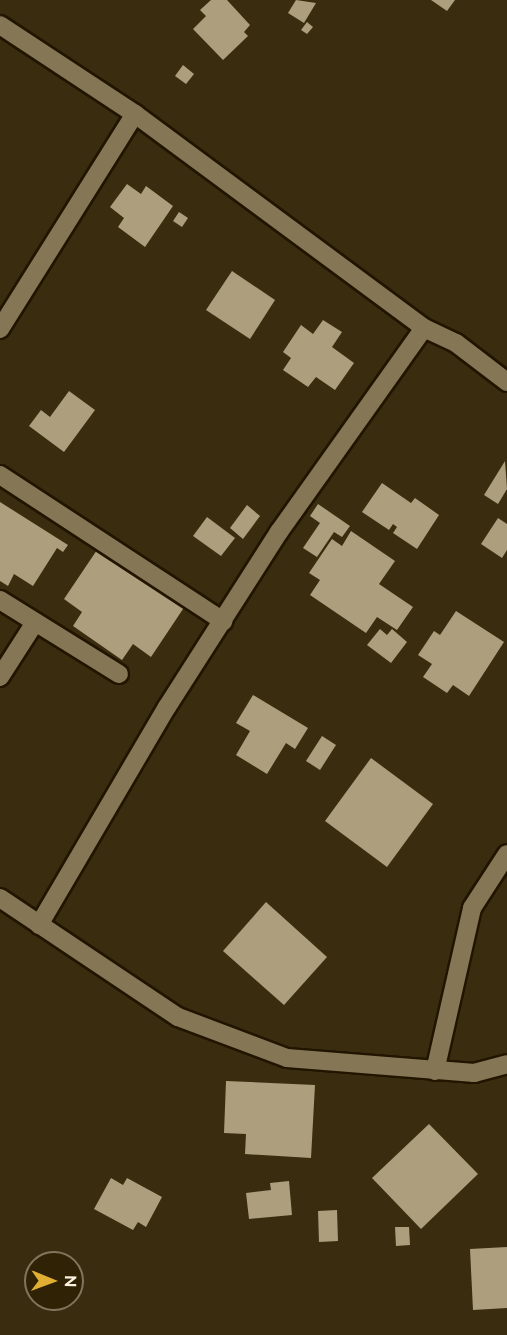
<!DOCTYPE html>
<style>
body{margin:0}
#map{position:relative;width:507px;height:1335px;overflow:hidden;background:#3a2d0f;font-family:Raleway,sans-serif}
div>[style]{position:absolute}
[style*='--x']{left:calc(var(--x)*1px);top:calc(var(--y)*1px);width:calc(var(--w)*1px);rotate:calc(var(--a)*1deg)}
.building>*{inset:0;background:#ad9e7d}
.roads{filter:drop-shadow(2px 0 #211500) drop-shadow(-2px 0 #211500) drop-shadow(0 2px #211500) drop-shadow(0 -2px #211500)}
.minor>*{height:18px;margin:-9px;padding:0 9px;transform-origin:9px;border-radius:9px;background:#857656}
span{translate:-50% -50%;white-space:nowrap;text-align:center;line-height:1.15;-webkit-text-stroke:6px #302305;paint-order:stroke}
.north{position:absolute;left:24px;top:1251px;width:60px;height:60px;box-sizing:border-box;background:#302305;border:2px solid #81765d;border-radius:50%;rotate:91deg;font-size:16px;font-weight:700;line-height:24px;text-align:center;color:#fbf2e1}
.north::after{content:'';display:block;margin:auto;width:21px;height:27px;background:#e1af34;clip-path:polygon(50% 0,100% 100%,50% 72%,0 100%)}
</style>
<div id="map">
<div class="building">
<div style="clip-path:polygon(211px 0,227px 0,250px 25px,244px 32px,248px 36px,223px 60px,193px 29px,206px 16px,200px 10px)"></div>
<div style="clip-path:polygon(296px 0,316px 3px,304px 23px,288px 13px)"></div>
<div style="clip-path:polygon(431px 0,455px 0,447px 11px)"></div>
<div style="clip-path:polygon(307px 22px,313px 27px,307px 34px,301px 30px)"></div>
<div style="clip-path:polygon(183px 65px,194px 74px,186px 84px,175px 76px)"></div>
<div style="clip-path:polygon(127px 184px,141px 194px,146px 186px,173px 206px,145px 247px,118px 227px,124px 218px,110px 207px)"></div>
<div style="clip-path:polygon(179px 212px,188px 218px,182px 227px,173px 221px)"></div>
<div style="clip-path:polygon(232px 271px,275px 300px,250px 339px,206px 310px)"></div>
<div style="clip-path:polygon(323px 320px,342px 332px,332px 347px,354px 363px,335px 390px,316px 377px,308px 387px,283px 370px,291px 358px,283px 352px,301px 325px,313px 334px)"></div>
<div style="clip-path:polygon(69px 391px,95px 410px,64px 452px,29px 426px,41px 410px,50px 417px)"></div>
<div style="clip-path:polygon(505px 461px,507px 489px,498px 504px,484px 495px)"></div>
<div style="clip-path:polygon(382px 483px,411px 503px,415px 498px,439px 515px,417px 549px,393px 533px,397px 527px,393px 524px,389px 530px,362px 512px)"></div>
<div style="clip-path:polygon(0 502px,68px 545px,63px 552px,57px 548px,33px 586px,14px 574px,8px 586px,0 581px)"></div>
<div style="clip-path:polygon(318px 504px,350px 526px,342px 537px,334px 532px,317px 557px,303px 548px,320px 523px,310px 516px)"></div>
<div style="clip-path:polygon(247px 505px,260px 516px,243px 539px,230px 528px)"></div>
<div style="clip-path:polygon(207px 517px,235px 538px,221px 556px,193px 536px)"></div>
<div style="clip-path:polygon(498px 518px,507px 524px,507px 550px,502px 558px,481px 544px)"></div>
<div style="clip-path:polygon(351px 531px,395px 561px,379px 584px,413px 607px,397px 630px,377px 617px,366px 633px,310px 595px,320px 580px,309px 573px,332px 539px,342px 546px)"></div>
<div style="clip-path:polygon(99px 547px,185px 606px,151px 657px,133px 644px,122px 660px,73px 626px,82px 612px,64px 599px)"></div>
<div style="clip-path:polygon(456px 611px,504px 642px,469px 696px,453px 685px,447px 693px,423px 677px,432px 664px,418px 655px,434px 631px,440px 635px)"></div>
<div style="clip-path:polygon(380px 629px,387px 635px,392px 629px,407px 642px,391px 663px,367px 645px)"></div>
<div style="clip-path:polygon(253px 695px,308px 728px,295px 749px,286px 743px,267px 774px,236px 755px,250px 731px,236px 723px)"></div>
<div style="clip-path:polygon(322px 736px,336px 745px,320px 770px,306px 761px)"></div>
<div style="clip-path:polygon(371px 758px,433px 804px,387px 867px,325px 821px)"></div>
<div style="clip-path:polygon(266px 902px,327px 957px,284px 1005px,223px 951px)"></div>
<div style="clip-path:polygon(226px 1081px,315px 1085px,311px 1158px,245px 1154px,246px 1134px,224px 1133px)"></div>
<div style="clip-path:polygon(429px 1124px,478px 1174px,421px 1229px,372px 1178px)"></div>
<div style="clip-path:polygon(111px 1178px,123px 1185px,127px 1178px,162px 1197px,146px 1227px,138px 1222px,133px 1230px,94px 1209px)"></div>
<div style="clip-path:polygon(289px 1181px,292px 1215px,249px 1219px,246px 1193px,271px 1190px,270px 1183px)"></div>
<div style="clip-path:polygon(337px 1210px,338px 1241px,319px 1242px,318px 1211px)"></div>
<div style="clip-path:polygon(395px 1227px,409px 1227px,410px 1245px,396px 1246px)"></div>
<div style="clip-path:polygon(507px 1247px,507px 1308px,473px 1310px,470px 1249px)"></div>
</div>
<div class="roads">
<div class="minor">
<div style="--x:0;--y:25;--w:162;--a:33.4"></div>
<div style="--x:135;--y:114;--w:360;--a:36.5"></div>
<div style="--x:424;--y:328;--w:35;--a:25"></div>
<div style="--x:456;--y:343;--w:64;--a:37.4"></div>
<div style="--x:0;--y:329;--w:254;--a:-57.9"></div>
<div style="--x:0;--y:475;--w:267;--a:33.2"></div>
<div style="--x:0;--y:600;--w:140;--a:31.9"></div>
<div style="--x:0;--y:677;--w:63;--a:-57.3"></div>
<div style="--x:0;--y:898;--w:214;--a:33.8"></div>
<div style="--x:178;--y:1017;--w:116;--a:20.6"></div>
<div style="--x:287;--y:1058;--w:188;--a:4.6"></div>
<div style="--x:474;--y:1073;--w:34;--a:-15"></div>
<div style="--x:39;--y:925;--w:253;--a:-59.6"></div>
<div style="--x:167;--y:707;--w:208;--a:-57.4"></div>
<div style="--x:279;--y:532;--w:250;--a:-54.6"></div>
<div style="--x:435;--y:1071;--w:167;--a:-77.2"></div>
<div style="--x:472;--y:908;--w:64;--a:-57.1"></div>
</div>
</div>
<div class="north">N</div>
</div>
